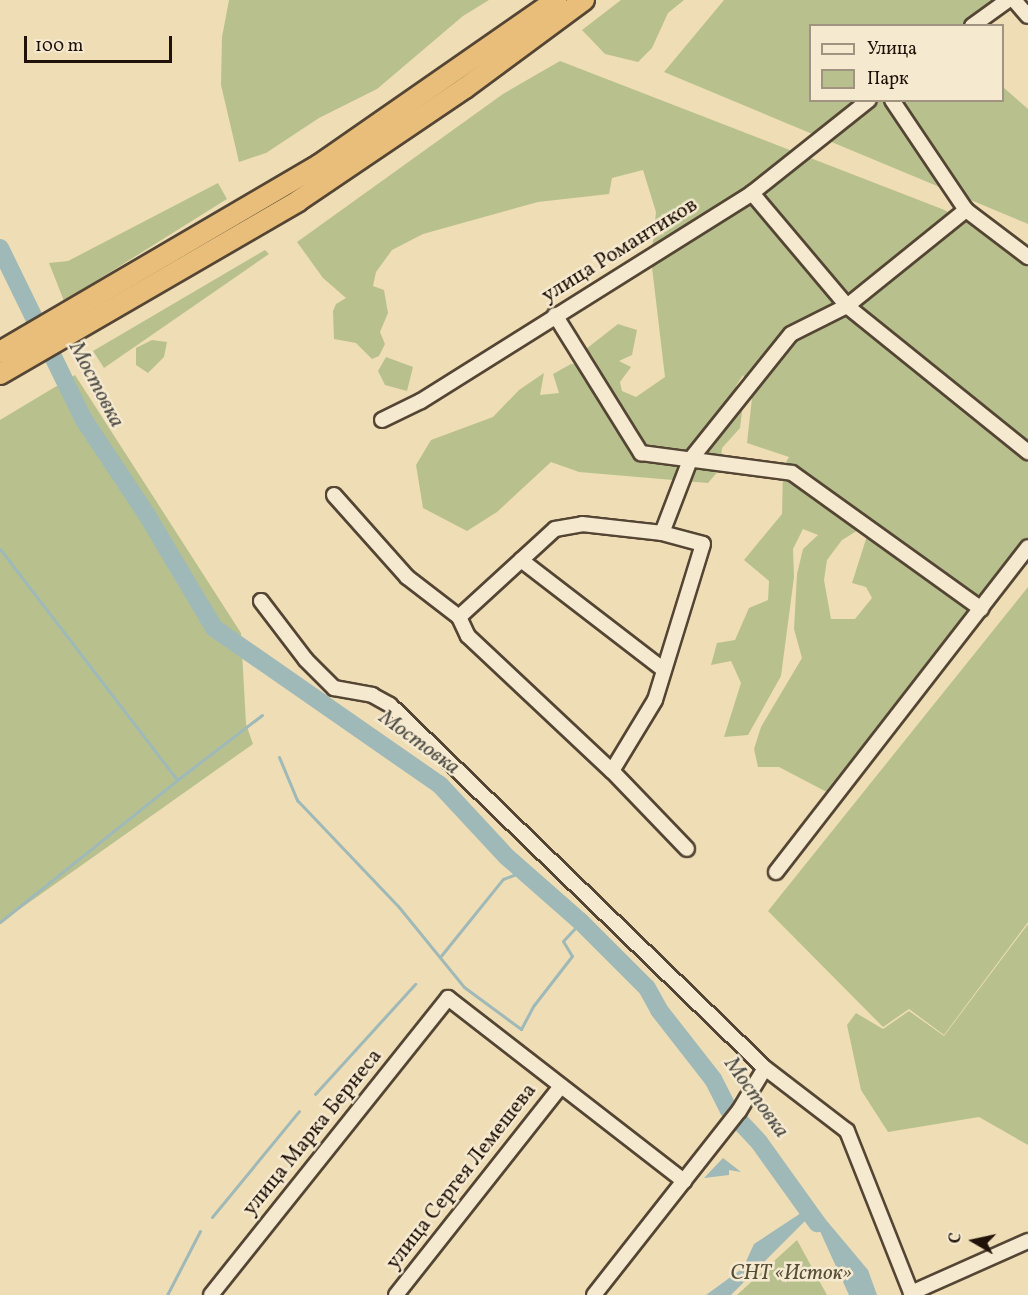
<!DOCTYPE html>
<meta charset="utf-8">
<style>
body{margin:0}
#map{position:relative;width:1028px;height:1295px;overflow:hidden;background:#efddb5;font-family:Vollkorn,serif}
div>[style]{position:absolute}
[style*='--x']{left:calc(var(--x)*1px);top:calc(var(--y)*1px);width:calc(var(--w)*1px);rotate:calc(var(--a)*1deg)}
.green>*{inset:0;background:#b8c18e}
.water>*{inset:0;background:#9eb9b8}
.stream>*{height:3px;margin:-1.5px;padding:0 1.5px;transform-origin:1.5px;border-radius:1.5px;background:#9eb9b8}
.river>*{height:18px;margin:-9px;padding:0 9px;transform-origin:9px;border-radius:9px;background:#9eb9b8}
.roads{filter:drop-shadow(2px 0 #544534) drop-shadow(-2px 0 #544534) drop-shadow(0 2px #544534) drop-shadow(0 -2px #544534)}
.minor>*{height:14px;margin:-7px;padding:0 7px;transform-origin:7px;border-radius:7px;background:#f5e9cf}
.highway>*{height:20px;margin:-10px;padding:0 10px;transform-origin:10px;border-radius:10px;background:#e8be7a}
span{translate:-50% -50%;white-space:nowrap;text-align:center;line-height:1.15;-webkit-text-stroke:5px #f5e9cf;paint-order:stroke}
.street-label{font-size:21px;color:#211209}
.park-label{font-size:21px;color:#564f38;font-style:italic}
.water-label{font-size:22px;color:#4d4c46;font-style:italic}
.legend{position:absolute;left:809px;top:24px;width:195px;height:78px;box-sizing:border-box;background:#f5e9cf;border:2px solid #a09380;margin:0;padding:8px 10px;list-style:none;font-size:18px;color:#211209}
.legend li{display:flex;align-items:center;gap:12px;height:30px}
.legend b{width:30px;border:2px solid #a09380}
.north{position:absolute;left:944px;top:1211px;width:60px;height:60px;-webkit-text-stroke:4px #f5e9cf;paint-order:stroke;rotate:279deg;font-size:16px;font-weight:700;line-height:24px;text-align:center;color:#211209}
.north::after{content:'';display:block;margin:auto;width:21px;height:27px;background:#211209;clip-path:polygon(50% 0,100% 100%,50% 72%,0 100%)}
.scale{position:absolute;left:24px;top:36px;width:148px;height:27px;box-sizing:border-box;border:3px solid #211209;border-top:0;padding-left:8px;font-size:18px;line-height:21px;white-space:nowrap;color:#211209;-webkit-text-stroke:4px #f5e9cf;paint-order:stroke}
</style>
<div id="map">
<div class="green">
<div style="clip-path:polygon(229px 0,489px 0,463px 16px,377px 89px,319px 118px,266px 153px,239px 162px,221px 85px,222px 37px)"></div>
<div style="clip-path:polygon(621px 0,684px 0,668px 13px,652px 48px,638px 62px,605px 54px,582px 30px)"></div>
<div style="clip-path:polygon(724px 0,999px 0,989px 25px,810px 26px,810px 100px,1002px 100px,1003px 87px,1028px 109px,1028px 224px,664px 72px)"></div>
<div style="clip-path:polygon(evenodd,560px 61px,942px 209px,1028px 251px,1028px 561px,842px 800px,779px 767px,758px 767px,754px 749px,761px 727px,802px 658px,794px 629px,797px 574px,803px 549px,818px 535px,803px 529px,793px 549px,794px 577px,781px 676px,748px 735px,724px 737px,741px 683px,731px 661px,711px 665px,717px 643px,735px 640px,749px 608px,768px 600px,769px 581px,744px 560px,782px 514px,783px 467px,789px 457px,747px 443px,752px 398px,743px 375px,736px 386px,743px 404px,740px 428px,722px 448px,720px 469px,708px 483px,579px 472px,551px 462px,497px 512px,467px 531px,423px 508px,416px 465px,431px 440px,493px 417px,519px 390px,544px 373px,540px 395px,559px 393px,553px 374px,571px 364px,597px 366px,586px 349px,618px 324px,637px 330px,632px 355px,619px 361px,631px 367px,620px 382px,622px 391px,636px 397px,665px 377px,651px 259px,656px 212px,643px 170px,612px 178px,609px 194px,538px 202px,423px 234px,392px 250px,376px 272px,373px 286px,384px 290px,388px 313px,380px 332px,385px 344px,379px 356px,372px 359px,356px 343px,334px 339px,333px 311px,336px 304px,346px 298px,323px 278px,297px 242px,503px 94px,560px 61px,860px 529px,867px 536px,852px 583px,866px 587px,872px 598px,855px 619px,831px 619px,824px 580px,827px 560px,842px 540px,860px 529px)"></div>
<div style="clip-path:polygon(218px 183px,227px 199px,64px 301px,49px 263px,68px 261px)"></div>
<div style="clip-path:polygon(265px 250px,269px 254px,104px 368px,93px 351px)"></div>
<div style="clip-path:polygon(152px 340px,167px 342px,164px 357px,148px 373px,136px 365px,136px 348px)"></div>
<div style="clip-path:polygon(386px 357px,413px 367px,407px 391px,385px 385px,378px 371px)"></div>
<div style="clip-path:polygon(75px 375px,241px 633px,246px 724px,253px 744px,0 923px,0 420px)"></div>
<div style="clip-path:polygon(1028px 587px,1028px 922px,944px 1035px,909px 1009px,883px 1027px,768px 911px)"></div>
<div style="clip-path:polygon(1028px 924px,1028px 1145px,979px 1117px,888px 1132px,861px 1090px,847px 1025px,856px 1013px,883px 1029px,909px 1011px,944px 1036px)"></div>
<div style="clip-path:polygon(797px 1240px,827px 1295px,737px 1295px)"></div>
</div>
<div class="water">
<div style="clip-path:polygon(723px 1158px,741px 1172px,729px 1170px,729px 1175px,704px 1178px)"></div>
<div style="clip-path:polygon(803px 1204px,816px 1208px,868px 1270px,877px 1295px,849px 1295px,819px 1229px,808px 1218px,731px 1295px,706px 1295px,743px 1268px,754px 1244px,801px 1213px)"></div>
</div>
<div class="stream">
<div style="--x:0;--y:549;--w:291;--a:52.5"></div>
<div style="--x:177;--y:780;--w:107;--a:-37.4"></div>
<div style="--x:279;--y:757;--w:47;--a:67.3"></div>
<div style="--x:297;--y:800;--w:146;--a:46.4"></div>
<div style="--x:398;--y:906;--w:104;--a:50.8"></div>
<div style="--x:464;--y:987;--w:71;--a:36.4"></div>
<div style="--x:521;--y:1029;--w:27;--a:-62"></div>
<div style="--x:534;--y:1005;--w:62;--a:-52.2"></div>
<div style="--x:572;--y:956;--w:17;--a:-121"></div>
<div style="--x:563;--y:941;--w:26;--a:-47"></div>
<div style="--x:0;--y:922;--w:227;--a:-38.7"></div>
<div style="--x:440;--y:957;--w:100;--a:-51.1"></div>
<div style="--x:503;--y:879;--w:22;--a:-21"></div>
<div style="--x:315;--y:1094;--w:149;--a:-47.7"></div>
<div style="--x:212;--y:1217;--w:137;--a:-50.6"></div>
<div style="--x:167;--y:1295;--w:72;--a:-62.7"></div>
</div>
<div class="river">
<div style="--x:0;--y:248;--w:191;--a:64"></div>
<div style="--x:84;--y:420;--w:114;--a:56.4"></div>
<div style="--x:147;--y:515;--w:131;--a:59.3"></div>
<div style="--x:214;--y:628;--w:275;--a:34.8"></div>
<div style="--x:440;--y:785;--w:98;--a:47.1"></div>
<div style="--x:507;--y:857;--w:98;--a:41.3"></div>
<div style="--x:581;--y:922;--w:93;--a:45"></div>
<div style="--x:647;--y:988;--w:25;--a:61"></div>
<div style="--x:659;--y:1010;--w:88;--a:52"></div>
<div style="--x:713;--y:1079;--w:35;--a:63"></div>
<div style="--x:729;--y:1110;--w:44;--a:46.8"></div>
<div style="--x:759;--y:1142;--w:100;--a:54.4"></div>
</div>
<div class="roads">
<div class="minor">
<div style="--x:1014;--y:0;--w:21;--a:49"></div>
<div style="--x:972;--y:26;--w:44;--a:-35.8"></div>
<div style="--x:892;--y:100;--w:133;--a:56.1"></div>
<div style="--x:966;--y:210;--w:78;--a:37.2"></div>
<div style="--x:752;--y:193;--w:148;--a:49.9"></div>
<div style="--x:847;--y:306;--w:233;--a:38.9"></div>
<div style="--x:555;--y:315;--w:163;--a:58.1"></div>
<div style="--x:641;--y:453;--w:152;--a:7.5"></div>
<div style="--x:792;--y:473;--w:233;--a:35.7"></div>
<div style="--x:382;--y:420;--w:43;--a:-26"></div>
<div style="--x:421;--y:401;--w:391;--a:-32.1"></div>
<div style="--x:752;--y:193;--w:149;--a:-38.5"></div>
<div style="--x:334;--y:495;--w:110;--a:48.3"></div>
<div style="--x:407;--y:577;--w:66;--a:37.6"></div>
<div style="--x:459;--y:617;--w:21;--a:65"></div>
<div style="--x:468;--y:636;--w:197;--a:43.2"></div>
<div style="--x:612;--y:771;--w:108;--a:46.1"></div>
<div style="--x:662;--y:533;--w:78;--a:-69"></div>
<div style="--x:690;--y:460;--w:161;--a:-51.3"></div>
<div style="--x:791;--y:334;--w:63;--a:-26.6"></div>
<div style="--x:847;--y:306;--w:153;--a:-38.9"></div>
<div style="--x:521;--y:560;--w:180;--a:37.6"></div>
<div style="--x:261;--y:601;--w:74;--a:52.7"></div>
<div style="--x:306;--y:660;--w:40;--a:45"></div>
<div style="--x:334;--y:688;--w:39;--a:10"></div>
<div style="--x:372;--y:695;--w:21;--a:29"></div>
<div style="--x:390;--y:705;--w:522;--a:44.07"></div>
<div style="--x:765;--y:1068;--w:103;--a:37.5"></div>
<div style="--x:847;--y:1131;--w:174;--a:68.4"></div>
<div style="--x:459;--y:617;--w:130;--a:-42.5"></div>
<div style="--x:555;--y:529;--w:27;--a:-10"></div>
<div style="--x:582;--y:524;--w:81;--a:6.4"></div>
<div style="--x:662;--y:533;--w:42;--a:15"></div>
<div style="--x:703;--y:544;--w:163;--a:107.1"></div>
<div style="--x:655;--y:700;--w:83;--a:121.2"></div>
<div style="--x:776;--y:872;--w:411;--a:-52.2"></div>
<div style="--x:911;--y:1293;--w:128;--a:-24"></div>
<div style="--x:211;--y:1295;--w:380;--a:-51.4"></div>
<div style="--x:448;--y:998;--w:299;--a:37.8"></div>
<div style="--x:396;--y:1295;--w:266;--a:-51.7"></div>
<div style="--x:594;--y:1295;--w:234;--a:-51.8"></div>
<div style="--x:739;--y:1111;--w:50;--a:-58.8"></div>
</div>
<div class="highway">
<div style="--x:0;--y:352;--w:370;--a:-30.4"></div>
<div style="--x:319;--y:165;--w:289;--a:-34.8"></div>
<div style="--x:0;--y:374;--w:345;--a:-30.1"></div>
<div style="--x:298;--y:201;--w:202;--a:-34.1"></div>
<div style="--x:465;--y:88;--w:148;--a:-36.5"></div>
</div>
</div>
<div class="street-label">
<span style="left:620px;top:251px;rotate:-32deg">улица Романтиков</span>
<span style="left:313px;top:1133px;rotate:-51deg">улица Марка Бернеса</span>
<span style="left:462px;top:1177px;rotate:-52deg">улица Сергея Лемешева</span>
</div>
<div class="park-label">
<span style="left:791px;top:1274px">СНТ «Исток»</span>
</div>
<div class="water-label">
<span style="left:96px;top:385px;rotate:62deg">Мостовка</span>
<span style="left:419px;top:743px;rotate:36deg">Мостовка</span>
<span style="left:756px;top:1098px;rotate:54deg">Мостовка</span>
</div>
<ul class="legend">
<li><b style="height:8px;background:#f5e9cf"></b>Улица</li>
<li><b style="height:16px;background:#b8c18e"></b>Парк</li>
</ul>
<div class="north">С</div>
<div class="scale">100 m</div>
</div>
